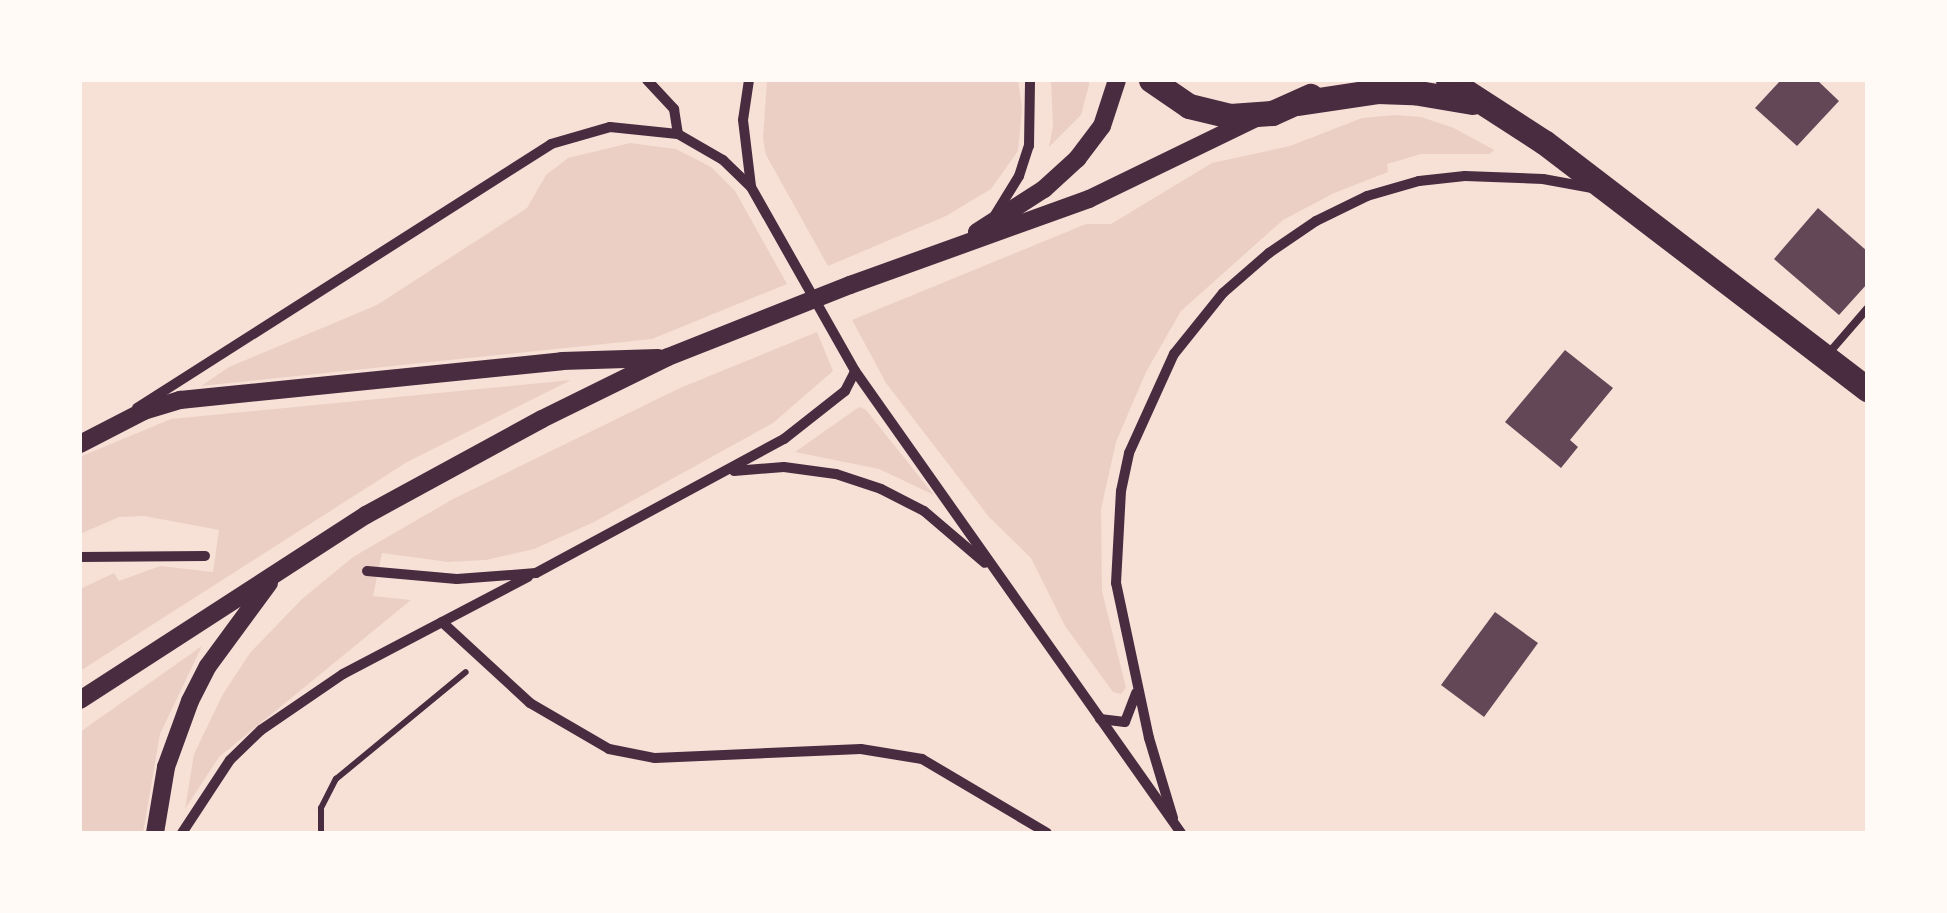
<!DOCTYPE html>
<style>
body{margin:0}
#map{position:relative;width:1947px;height:913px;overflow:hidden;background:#f7e1d7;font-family:Manrope,sans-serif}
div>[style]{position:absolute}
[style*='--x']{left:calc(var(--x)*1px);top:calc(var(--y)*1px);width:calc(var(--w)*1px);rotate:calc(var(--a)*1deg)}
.green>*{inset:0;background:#ebcfc5}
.building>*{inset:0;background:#644757}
.path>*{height:6px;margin:-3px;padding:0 3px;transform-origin:3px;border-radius:3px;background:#4a2c40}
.service>*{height:8px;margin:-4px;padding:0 4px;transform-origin:4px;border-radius:4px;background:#4a2c40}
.minor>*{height:10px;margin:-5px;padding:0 5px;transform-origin:5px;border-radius:5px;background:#4a2c40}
.tertiary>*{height:18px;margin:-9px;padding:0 9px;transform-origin:9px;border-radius:9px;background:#4a2c40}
.primary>*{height:25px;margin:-12.5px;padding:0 12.5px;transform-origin:12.5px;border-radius:12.5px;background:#4a2c40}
span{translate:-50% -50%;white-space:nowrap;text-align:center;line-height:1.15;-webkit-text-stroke:10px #fffaf5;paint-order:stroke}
.frame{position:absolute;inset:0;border:82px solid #fffaf5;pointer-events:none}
</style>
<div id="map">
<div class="green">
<div style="clip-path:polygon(767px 80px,1018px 80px,1022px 108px,1018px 151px,991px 189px,946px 216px,828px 266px,766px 155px,763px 139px)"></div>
<div style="clip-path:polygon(1051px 80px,1089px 80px,1089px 85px,1081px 115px,1049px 147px,1053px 126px)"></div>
<div style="clip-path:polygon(1395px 115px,1421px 117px,1454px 128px,1494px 150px,1490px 154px,1421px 154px,1387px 164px,1388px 172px,1334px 193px,1283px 220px,1181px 311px,1146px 372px,1116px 442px,1101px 509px,1102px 591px,1126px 688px,1121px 694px,1113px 692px,1065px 626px,1031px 558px,989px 517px,886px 383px,852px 320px,1086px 224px,1111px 224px,1212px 163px,1290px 146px,1362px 118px)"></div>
<div style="clip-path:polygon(630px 143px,676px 149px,711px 167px,735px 191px,787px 284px,652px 339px,201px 386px,229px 367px,377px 305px,527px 208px,546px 175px,568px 158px)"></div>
<div style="clip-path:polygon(817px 332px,833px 371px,773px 423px,594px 522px,534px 549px,486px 560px,448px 562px,382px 553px,373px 596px,411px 600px,219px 757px,185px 809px,194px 754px,223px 694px,250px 653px,302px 599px,353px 557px,453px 499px,680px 388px)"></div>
<div style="clip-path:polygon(571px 380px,407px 462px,80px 671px,80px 589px,114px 573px,119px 581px,160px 566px,213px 572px,219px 530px,144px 516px,119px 517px,80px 534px,82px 456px,171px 419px)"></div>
<div style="clip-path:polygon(859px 407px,866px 410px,934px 495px,879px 469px,795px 452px)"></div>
<div style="clip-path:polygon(202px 646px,160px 734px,143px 833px,80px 833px,80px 732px)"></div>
</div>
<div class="building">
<div style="clip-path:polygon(1781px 80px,1817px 80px,1839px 101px,1797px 146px,1755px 108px)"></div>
<div style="clip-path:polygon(1818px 208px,1867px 251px,1867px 284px,1839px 315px,1774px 259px)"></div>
<div style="clip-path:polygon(1565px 350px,1613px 388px,1570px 440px,1578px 447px,1561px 468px,1505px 422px)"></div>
<div style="clip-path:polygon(1495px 612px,1538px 643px,1484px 717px,1441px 685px)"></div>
</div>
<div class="path">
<div style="--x:321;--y:833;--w:25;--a:-90"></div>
<div style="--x:321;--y:808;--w:33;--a:-63"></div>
<div style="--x:336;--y:779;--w:168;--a:-39.5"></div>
</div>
<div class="service">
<div style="--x:1828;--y:354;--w:60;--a:-49.1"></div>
</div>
<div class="minor">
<div style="--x:647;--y:80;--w:40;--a:47"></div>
<div style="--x:674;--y:109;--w:25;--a:81"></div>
<div style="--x:749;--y:80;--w:40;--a:98.5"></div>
<div style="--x:743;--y:120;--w:66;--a:83.1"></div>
<div style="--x:995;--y:215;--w:46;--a:-58.4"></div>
<div style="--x:1019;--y:176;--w:32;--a:-72"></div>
<div style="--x:1029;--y:146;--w:66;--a:-89.1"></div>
<div style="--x:137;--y:408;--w:491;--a:-32.5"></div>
<div style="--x:551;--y:144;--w:61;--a:-16.1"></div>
<div style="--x:610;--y:127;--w:68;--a:5.9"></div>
<div style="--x:678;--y:134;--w:52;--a:30"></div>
<div style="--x:723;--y:160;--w:39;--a:44"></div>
<div style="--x:751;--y:187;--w:211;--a:60.5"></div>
<div style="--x:855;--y:371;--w:565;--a:54.79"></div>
<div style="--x:734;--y:471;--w:50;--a:-4.6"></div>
<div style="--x:784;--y:467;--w:52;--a:7.7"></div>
<div style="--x:836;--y:474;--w:47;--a:18.4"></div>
<div style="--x:881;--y:489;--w:48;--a:27.1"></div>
<div style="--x:924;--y:511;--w:80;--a:40.4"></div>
<div style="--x:80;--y:557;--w:125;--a:-0.5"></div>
<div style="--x:367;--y:571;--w:90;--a:5.1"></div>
<div style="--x:457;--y:579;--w:79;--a:-4.3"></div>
<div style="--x:536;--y:573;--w:282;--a:-28.4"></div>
<div style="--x:784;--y:439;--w:78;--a:-38.2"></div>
<div style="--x:845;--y:391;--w:22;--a:-63"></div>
<div style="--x:442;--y:622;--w:120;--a:42.6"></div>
<div style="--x:530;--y:703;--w:91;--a:30.2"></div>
<div style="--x:609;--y:749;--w:47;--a:11.1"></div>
<div style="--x:655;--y:758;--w:206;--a:-2.5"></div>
<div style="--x:861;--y:749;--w:62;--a:9.3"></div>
<div style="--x:922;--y:759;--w:145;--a:30.6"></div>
<div style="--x:1100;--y:719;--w:25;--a:7"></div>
<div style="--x:1125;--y:722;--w:31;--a:-69"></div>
<div style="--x:1173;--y:818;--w:84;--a:-106.7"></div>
<div style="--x:1149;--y:738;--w:158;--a:-102"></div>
<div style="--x:1116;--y:583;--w:92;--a:-86.9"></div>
<div style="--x:1121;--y:491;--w:39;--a:-78"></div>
<div style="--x:1129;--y:453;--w:109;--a:-65.6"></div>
<div style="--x:1174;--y:354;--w:78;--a:-51.2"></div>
<div style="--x:1223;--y:293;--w:61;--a:-41"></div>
<div style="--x:1269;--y:253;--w:57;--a:-34.2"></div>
<div style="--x:1316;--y:221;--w:57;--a:-26.1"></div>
<div style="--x:1367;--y:196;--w:54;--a:-16.1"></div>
<div style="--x:1419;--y:181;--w:46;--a:-6.2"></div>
<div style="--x:1465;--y:176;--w:78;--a:2.2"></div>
<div style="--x:1543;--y:179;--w:50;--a:10.4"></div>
<div style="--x:182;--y:833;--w:87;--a:-56.7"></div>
<div style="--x:230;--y:760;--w:43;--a:-44.1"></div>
<div style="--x:261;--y:730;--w:99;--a:-34.3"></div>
<div style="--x:343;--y:674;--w:209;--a:-27.7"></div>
</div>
<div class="tertiary">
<div style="--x:977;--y:232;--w:80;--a:-32.7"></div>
<div style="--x:1044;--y:189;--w:45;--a:-42.3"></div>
<div style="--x:1077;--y:159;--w:41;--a:-52.9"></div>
<div style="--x:1102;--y:126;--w:48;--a:-71.9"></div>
<div style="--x:80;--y:444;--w:72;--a:-27.3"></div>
<div style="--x:144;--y:411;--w:38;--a:-17"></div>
<div style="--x:180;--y:400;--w:384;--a:-5.8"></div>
<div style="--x:562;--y:361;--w:96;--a:-1.8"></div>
<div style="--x:80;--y:700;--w:341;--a:-32.9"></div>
<div style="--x:366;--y:515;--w:200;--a:-28.6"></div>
<div style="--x:542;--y:419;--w:140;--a:-26.2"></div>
<div style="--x:668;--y:357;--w:196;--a:-21.6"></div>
<div style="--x:850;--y:285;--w:254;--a:-19.8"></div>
<div style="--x:1089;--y:199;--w:183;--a:-25.9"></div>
<div style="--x:155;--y:833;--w:67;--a:-80.5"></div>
<div style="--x:166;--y:767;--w:70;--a:-70"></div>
<div style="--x:190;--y:701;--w:39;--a:-63"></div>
<div style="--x:208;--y:666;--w:103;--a:-53.7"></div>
</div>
<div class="primary">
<div style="--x:1151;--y:80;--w:46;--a:34.4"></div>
<div style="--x:1189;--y:106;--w:42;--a:13.7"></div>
<div style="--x:1230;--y:116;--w:42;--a:-4.1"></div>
<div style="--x:1272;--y:113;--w:42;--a:-24.1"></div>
<div style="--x:1448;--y:80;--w:114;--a:32.9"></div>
<div style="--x:1544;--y:142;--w:407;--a:37.4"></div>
<div style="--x:1298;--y:103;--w:80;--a:-8.6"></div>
<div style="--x:1377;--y:91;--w:36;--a:2"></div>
<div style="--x:1413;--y:92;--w:60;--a:9.6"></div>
</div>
<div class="frame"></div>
</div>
